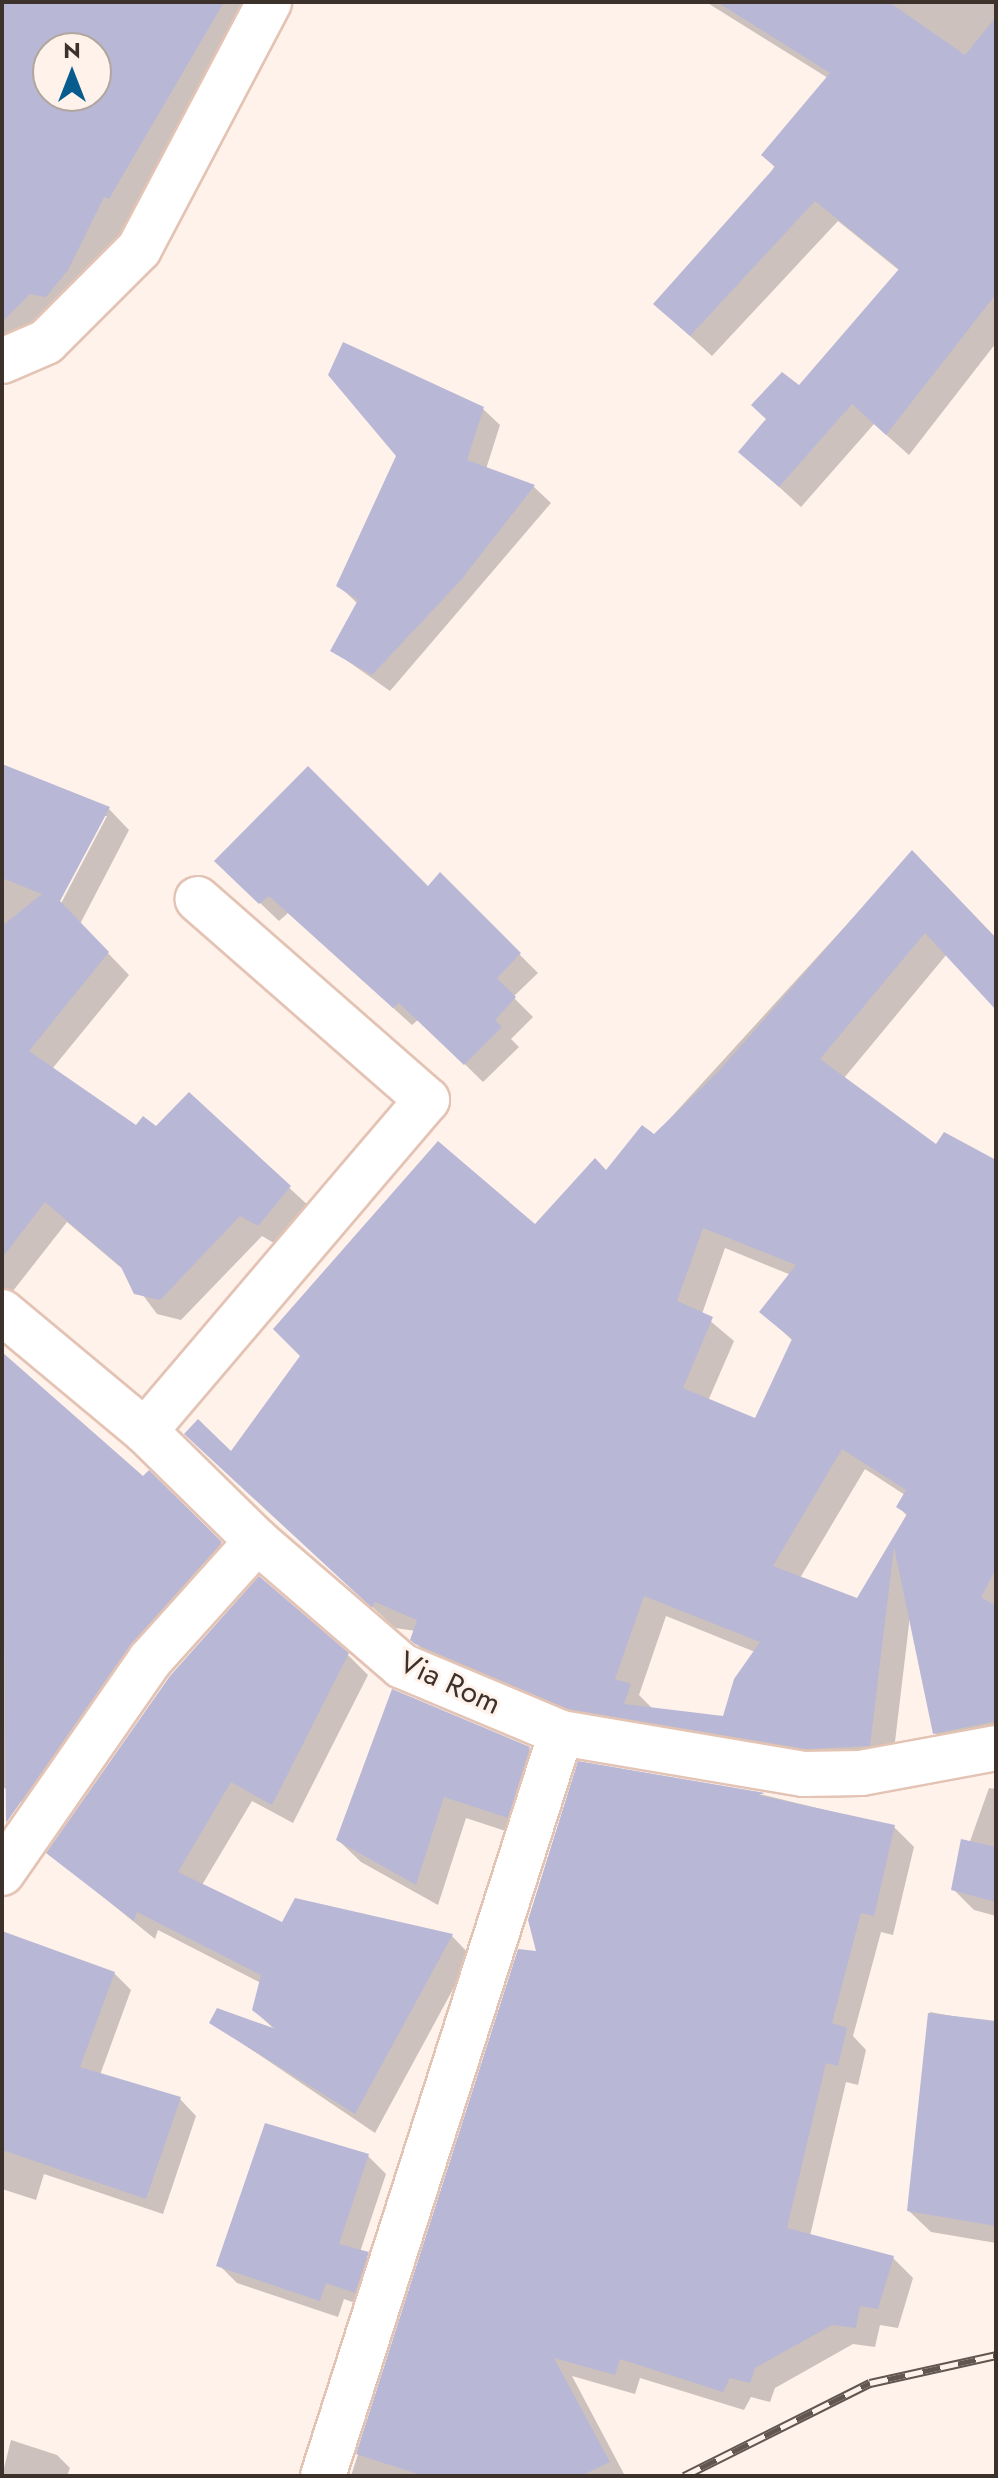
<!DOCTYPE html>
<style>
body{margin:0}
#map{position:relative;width:998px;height:2478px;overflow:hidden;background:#fff2eb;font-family:Jost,sans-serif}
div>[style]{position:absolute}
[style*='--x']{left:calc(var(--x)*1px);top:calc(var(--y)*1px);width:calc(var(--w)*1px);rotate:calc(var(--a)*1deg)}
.shadow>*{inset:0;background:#0003}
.building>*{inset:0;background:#b8b8d6}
.roads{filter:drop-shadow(2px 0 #e3c3b4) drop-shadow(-2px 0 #e3c3b4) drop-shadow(0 2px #e3c3b4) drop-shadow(0 -2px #e3c3b4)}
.minor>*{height:44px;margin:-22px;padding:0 22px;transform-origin:22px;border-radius:22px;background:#fff}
.major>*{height:44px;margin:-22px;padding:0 22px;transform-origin:22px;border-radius:22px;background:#fff}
.rail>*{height:9px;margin-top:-4.5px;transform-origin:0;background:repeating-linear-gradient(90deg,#fff2eb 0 18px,#625650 0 36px);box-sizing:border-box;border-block:2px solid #625650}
span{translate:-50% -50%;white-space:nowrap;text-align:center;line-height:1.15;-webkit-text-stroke:6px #fff2eb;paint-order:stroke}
.street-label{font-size:30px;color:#3d312b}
.frame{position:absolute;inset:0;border:4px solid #3d312b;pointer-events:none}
.north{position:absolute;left:32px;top:32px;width:80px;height:80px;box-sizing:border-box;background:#fff2eb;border:2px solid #b1a59e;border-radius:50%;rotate:0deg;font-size:22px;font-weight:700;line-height:32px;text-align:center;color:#3d312b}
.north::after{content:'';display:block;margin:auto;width:28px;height:36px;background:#085b8d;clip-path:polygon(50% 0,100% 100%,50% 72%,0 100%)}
</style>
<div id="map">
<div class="shadow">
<div style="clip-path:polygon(evenodd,2px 2px,258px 2px,90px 292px,2px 352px,2px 2px,48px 48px,96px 48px,96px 96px,48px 96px,48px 48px)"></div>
<div style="clip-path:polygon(706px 2px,996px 2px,996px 343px,909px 455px,874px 424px,801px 507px,741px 452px,900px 271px,838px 221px,712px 356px,678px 325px,828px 78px)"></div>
<div style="clip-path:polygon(482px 408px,500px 425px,486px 469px,534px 487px,551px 503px,390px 691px,332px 650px,358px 604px,339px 586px)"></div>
<div style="clip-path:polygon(evenodd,2px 776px,109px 809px,129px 830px,80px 924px,129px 975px,52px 1069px,136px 1128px,156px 1128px,189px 1095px,311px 1208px,279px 1246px,262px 1236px,181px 1320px,157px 1314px,125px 1271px,67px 1222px,2px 1305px,2px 776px,103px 816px,107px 816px,57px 911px,54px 909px,103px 816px)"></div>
<div style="clip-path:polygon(evenodd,913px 852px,996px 938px,996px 1007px,947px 954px,844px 1078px,936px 1147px,996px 1163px,996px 1746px,957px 1755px,935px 1733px,910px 1616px,892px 1767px,592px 1730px,435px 1662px,412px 1639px,416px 1631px,395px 1628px,186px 1434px,231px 1454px,654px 1136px,913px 852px,725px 1248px,791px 1275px,762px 1312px,793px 1341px,756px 1420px,708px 1401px,734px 1341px,702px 1314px,725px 1248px,913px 852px,865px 1469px,905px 1495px,899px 1507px,908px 1517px,858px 1601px,800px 1578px,865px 1469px,913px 852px,666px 1616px,755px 1652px,725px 1718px,653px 1709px,639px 1695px,666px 1616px)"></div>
<div style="clip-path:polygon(216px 861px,428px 889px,440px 875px,538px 973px,513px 997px,533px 1017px,511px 1039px,519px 1047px,483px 1082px,419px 1019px,412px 1025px,288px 913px,279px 921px)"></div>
<div style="clip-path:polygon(2px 1354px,143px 1478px,149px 1473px,242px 1564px,44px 1820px,2px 1786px)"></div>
<div style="clip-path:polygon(348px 1655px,368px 1675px,293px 1823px,252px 1801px,202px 1885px,283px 1925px,452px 1936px,471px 1956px,375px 2133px,212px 2023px,275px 2030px,254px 2010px,261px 1983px,158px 1930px,155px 1939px,49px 1853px)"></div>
<div style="clip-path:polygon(529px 1749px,551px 1771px,530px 1839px,466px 1818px,438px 1905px,361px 1862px,338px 1840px)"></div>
<div style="clip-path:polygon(580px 1764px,764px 1795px,894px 1827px,914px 1847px,893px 1935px,881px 1932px,853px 2036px,866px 2050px,858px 2085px,846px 2082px,810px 2236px,893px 2258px,913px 2278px,898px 2328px,880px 2325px,875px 2347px,853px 2344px,775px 2388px,770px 2402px,751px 2397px,744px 2410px,640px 2378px,635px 2394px,572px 2376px,625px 2476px,351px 2476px,519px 1952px,538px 1956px)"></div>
<div style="clip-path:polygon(989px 1788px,996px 1789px,996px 1916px,974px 1910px,953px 1889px)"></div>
<div style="clip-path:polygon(2px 1955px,114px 1973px,131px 1990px,100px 2075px,180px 2099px,196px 2116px,163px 2214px,44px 2174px,36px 2200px,2px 2189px)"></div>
<div style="clip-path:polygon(930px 2012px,996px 2024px,996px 2243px,931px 2232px,909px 2211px)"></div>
<div style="clip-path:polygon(368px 2156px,386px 2174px,360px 2252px,386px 2272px,374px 2310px,344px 2299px,338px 2317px,237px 2283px,219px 2265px)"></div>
<div style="clip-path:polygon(11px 2440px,57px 2455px,70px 2468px,67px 2476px,2px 2476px)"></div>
</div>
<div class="building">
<div style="clip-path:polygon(evenodd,2px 2px,224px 2px,109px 199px,104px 197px,68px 270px,46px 297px,30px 294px,2px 322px,2px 2px,48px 48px,96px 48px,96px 96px,48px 96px,48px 48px)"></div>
<div style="clip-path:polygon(717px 2px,889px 2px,965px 55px,996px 17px,996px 294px,886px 435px,852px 404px,779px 487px,738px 452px,766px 419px,751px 405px,782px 372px,799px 385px,899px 269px,815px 201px,690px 336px,653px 304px,775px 167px,761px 155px,830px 73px)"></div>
<div style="clip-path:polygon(343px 342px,484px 407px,467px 460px,535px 485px,461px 580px,372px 675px,330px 651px,358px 600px,336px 586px,396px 456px,328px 375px)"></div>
<div style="clip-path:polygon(2px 764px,110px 807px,60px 901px,109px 952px,29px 1051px,136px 1125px,143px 1116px,156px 1126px,189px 1092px,291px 1186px,258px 1226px,240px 1216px,160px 1300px,134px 1294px,121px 1267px,45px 1202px,2px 1258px,2px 926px,42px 894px,2px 878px)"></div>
<div style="clip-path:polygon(308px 766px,428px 886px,440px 872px,521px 953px,497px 978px,516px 997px,495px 1020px,502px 1027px,464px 1065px,399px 1003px,393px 1008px,269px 896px,259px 904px,214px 861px)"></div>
<div style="clip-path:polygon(evenodd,912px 850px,996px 938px,996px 1010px,925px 933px,820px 1059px,936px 1144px,944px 1132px,996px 1160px,996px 1569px,981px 1597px,996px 1606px,996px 1721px,933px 1734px,894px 1547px,870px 1746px,806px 1749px,568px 1709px,415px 1644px,410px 1640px,417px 1620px,375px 1602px,372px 1608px,184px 1434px,198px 1419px,231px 1451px,300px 1356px,273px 1329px,438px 1141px,535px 1224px,595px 1158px,606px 1170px,642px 1125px,654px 1134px,719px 1071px,912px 850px,703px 1228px,796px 1265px,759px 1312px,792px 1339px,755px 1418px,683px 1388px,713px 1317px,677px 1301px,703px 1228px,912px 850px,842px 1449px,906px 1490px,896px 1507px,907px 1514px,857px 1598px,773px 1566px,842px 1449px,912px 850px,644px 1596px,760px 1642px,734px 1679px,723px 1716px,624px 1704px,631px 1684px,615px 1679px,644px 1596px)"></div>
<div style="clip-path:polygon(2px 1352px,143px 1476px,149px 1470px,222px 1542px,130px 1646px,6px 1823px)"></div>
<div style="clip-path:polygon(259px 1576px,349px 1653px,272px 1805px,231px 1782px,178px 1872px,282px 1922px,295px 1898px,453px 1934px,355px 2114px,209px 2023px,217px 2008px,276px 2029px,252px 2010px,261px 1975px,137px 1912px,134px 1921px,46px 1853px,170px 1676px)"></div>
<div style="clip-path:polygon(392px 1689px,530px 1747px,508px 1818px,444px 1797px,416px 1885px,336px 1840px)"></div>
<div style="clip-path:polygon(578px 1761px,765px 1793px,758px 1795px,895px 1825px,874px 1916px,861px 1913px,832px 2023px,847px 2028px,838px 2066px,826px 2063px,787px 2228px,894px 2256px,878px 2309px,860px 2306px,856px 2328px,832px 2325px,755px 2368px,750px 2383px,730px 2378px,723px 2392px,620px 2359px,615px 2375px,554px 2358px,610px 2462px,581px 2476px,424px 2476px,356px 2454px,518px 1949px,536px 1951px,528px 1920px)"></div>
<div style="clip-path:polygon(961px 1839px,996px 1847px,996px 1902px,951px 1890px)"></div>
<div style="clip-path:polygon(2px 1931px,115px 1972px,80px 2067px,181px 2097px,146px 2199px,2px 2150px)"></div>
<div style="clip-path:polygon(928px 2013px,996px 2021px,996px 2226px,907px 2211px)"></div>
<div style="clip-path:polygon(265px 2123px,369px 2154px,339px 2244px,369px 2252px,355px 2293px,326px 2283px,320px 2301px,216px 2266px)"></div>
</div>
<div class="roads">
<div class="minor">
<div style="--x:145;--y:1431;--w:435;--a:-49.6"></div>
<div style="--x:427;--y:1100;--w:305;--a:-138.8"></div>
<div style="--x:2;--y:1873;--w:259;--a:-55.2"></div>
<div style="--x:150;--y:1660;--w:160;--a:-48"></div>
<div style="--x:323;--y:2476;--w:780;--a:-72.24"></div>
</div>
<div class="major">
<div style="--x:2;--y:361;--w:48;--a:-23.4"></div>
<div style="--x:46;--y:342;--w:132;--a:-45"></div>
<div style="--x:139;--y:249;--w:279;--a:-62.2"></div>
<div style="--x:2;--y:1312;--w:186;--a:39.8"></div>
<div style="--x:145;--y:1431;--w:157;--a:44.5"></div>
<div style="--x:257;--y:1541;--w:191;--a:40.8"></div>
<div style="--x:402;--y:1666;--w:173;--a:22.8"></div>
<div style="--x:561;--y:1733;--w:246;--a:9.6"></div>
<div style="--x:804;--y:1774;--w:57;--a:-1"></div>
<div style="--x:861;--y:1773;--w:137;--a:-10.5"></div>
</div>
</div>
<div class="rail">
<div style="--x:684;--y:2476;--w:208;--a:-26.6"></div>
<div style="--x:870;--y:2383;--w:129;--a:-12.5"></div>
</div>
<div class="street-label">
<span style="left:450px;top:1683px;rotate:25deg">Via Rom</span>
</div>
<div class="frame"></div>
<div class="north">N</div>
</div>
